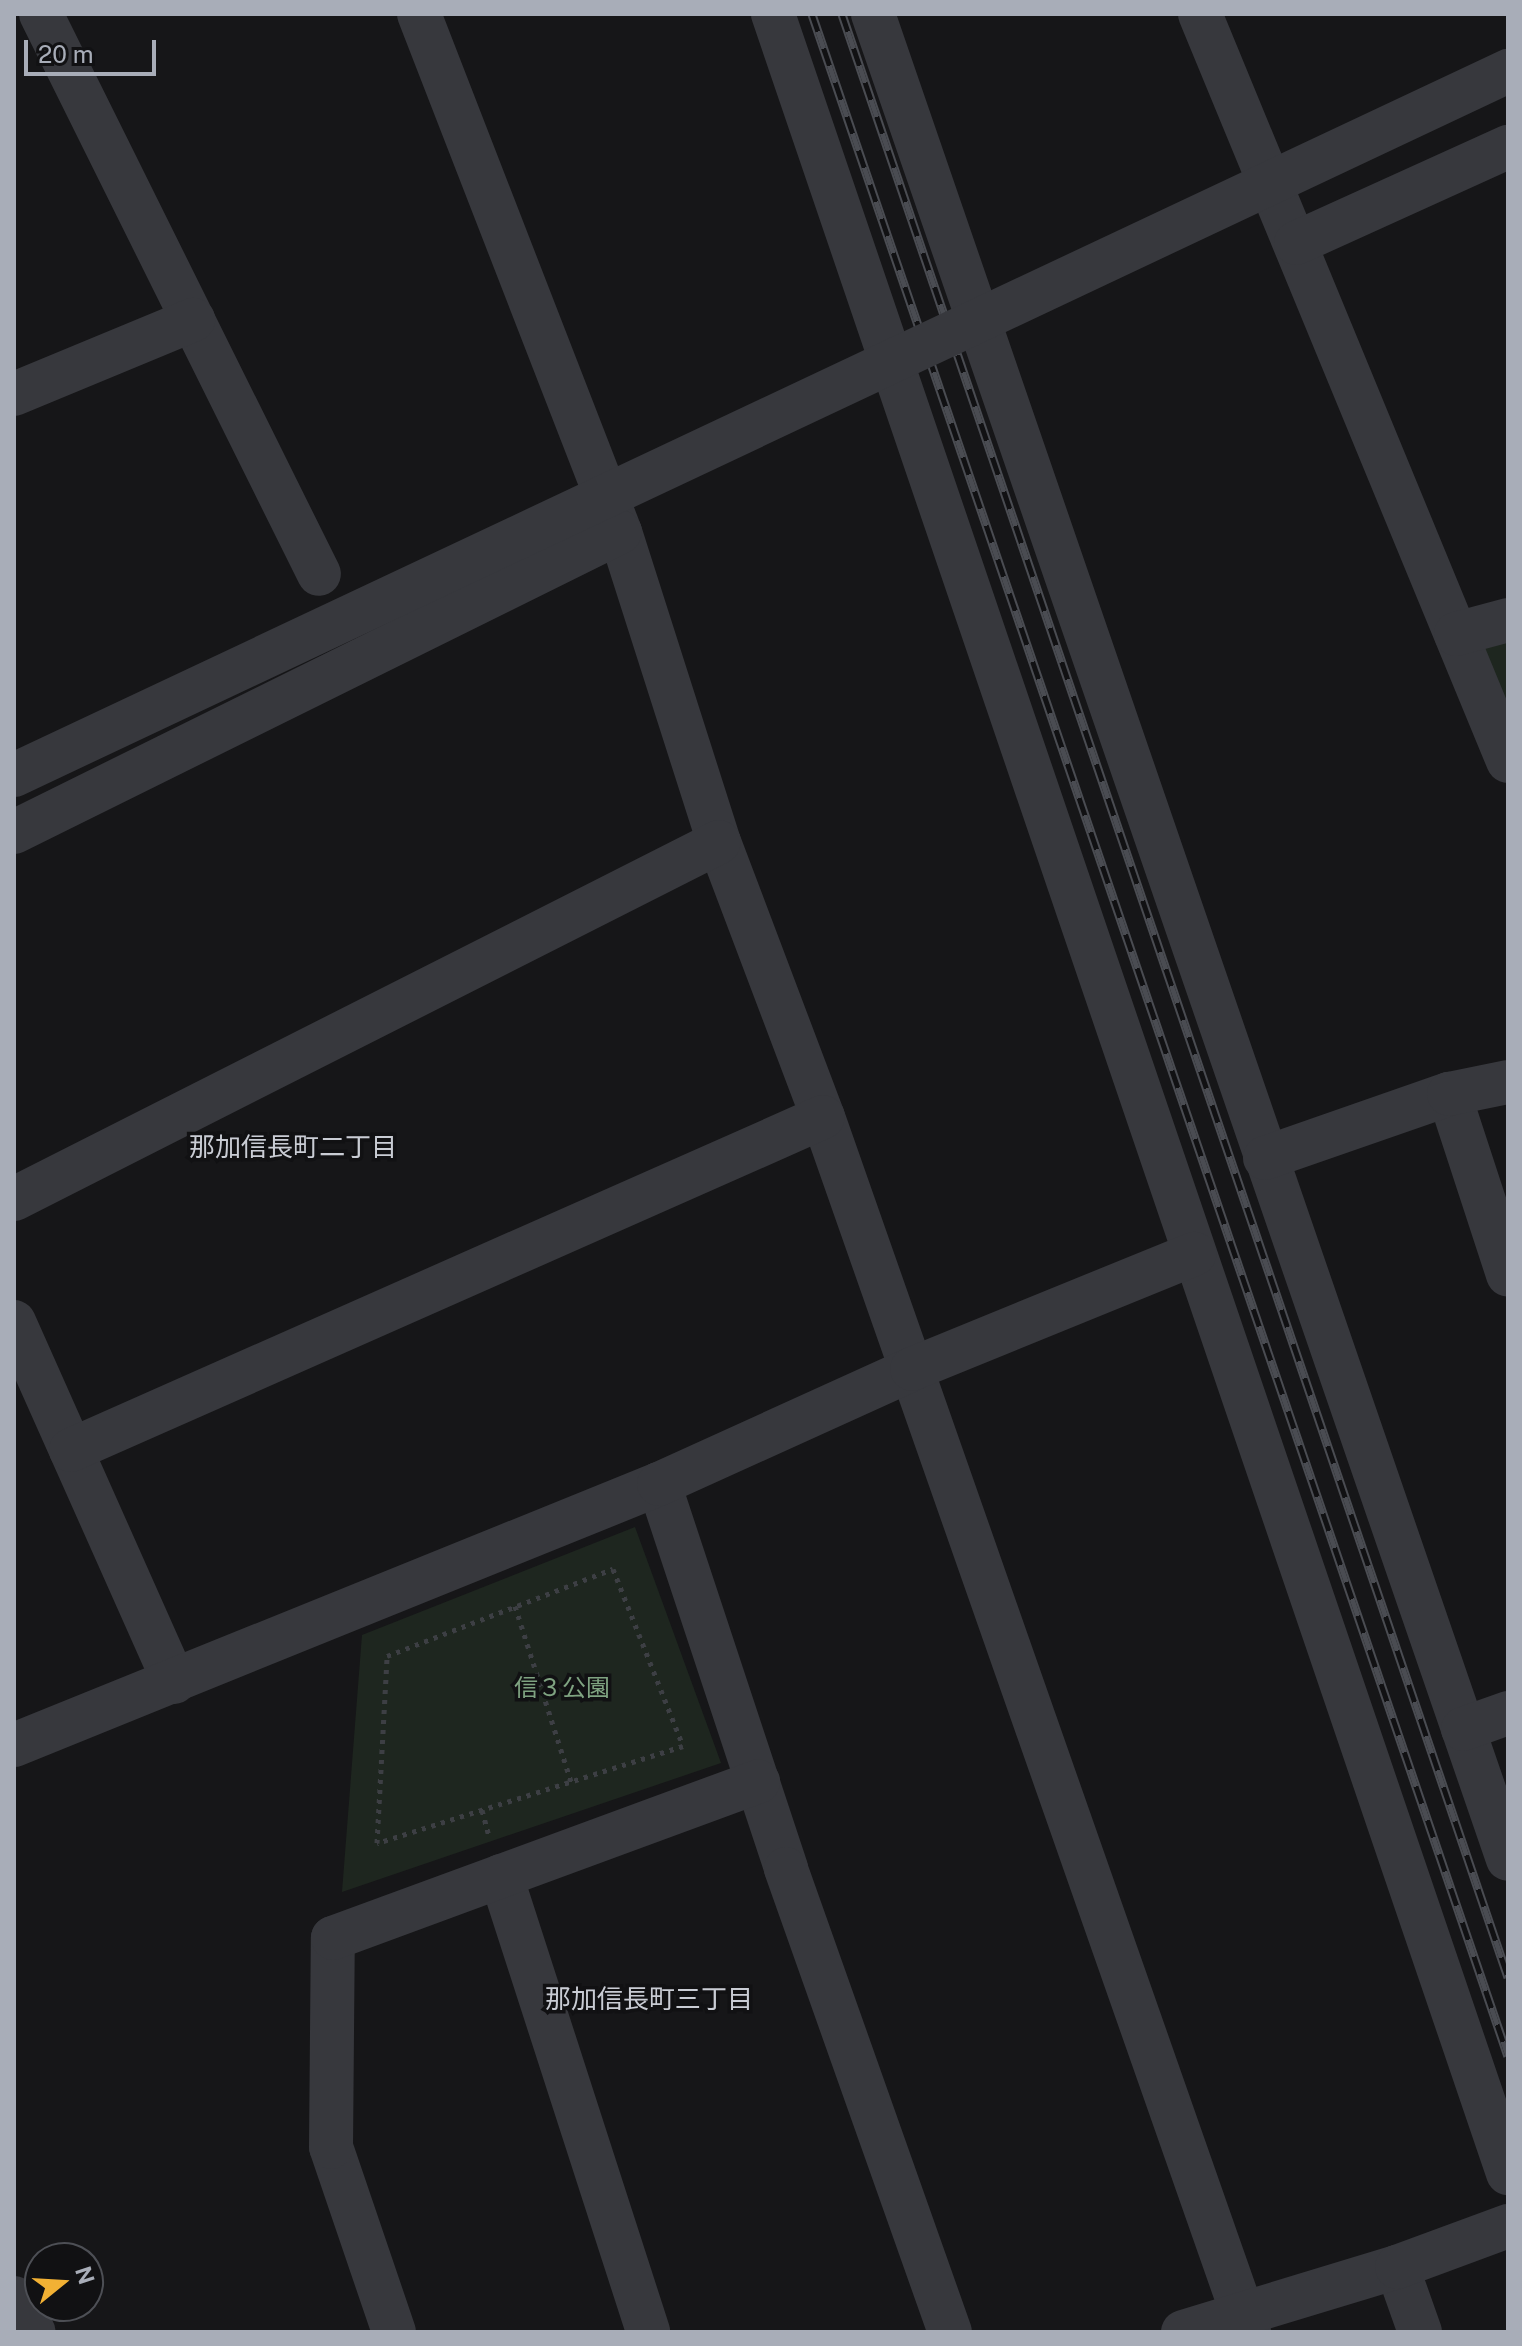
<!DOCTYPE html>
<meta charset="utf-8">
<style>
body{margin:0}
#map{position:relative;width:1522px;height:2346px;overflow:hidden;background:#161618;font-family:"Public Sans","Noto Sans JP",sans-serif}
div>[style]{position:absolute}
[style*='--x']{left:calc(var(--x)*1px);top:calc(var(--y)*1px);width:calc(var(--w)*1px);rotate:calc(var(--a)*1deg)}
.green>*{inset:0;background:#1e261f}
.path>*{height:5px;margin-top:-2.5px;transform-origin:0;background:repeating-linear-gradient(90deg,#3d3f44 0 4px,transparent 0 10px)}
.minor>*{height:44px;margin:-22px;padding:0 22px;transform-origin:22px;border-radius:22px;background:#37383d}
.rail>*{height:9px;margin-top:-4.5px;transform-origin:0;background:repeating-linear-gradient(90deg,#111113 0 18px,#4a4c52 0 36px);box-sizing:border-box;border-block:2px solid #4a4c52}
.minor-bridge>*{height:44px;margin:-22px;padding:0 22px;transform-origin:22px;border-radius:22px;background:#37383d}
span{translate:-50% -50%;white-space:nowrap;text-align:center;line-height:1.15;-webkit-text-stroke:7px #111113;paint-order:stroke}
.park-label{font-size:24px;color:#7fa381}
.neighbourhood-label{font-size:26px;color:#c9ccd4}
.frame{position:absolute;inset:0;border:16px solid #a8adb8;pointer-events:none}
.north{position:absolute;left:24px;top:2242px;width:80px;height:80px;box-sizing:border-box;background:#111113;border:2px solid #4d4f55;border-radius:50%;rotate:72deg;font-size:22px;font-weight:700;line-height:32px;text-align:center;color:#a8adb8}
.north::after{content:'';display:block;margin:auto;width:28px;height:36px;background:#f2b134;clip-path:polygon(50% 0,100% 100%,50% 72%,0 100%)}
.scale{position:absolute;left:24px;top:40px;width:132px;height:36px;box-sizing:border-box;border:4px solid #a8adb8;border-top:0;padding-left:10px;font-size:24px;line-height:28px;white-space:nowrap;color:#a8adb8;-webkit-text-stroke:6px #111113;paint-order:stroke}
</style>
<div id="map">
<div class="green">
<div style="clip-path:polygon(1508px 641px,1508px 720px,1476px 648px)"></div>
<div style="clip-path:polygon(635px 1527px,721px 1763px,342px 1892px,362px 1635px)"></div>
</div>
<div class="path">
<div style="--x:613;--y:1569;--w:190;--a:68.4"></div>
<div style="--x:683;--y:1746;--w:321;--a:162.4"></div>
<div style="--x:377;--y:1843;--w:187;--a:-86.9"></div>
<div style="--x:387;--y:1656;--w:242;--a:-21.1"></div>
<div style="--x:515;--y:1606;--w:185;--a:72.3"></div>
<div style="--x:482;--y:1810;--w:27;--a:75"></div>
</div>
<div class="minor">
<div style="--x:41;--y:14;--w:625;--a:63.6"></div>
<div style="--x:419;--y:14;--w:556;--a:68.79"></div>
<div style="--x:620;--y:532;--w:325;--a:72.3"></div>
<div style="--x:719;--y:842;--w:294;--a:69.3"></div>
<div style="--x:823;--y:1117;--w:1288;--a:70.68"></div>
<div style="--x:773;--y:14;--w:2281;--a:71.2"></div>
<div style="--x:873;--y:14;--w:1951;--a:71.01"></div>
<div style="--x:1200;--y:14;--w:808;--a:67.59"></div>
<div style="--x:1296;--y:243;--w:233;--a:-24.4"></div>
<div style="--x:14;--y:394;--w:194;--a:-22.5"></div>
<div style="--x:1456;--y:634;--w:54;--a:-15.1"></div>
<div style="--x:14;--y:832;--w:676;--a:-26.34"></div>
<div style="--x:1449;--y:1094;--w:190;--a:71.9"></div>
<div style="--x:1265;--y:1158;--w:195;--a:-19.2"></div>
<div style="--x:1449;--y:1094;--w:60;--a:-11.5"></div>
<div style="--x:14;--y:1199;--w:790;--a:-26.86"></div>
<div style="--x:14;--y:1322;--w:394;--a:66"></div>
<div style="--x:71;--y:1450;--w:822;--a:-23.88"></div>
<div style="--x:659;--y:1484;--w:405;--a:71.7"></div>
<div style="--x:786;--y:1869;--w:491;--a:70.5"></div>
<div style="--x:1463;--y:1729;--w:48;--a:-19.6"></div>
<div style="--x:14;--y:1745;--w:696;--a:-22.03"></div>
<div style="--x:659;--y:1484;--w:278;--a:-24.4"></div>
<div style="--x:912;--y:1369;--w:305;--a:-22.2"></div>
<div style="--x:501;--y:1876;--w:479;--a:72.1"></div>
<div style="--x:1397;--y:2267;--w:69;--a:70.5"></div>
<div style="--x:14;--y:2298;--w:39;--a:60"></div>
<div style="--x:394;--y:2332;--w:195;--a:-108.8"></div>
<div style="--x:331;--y:2147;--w:209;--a:-89.5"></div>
<div style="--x:333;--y:1938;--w:453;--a:-20.2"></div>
<div style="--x:1183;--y:2332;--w:224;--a:-16.9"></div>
<div style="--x:1397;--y:2267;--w:118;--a:-20.3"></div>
</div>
<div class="rail">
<div style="--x:812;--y:14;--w:2157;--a:71.18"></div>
<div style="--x:842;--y:14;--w:2073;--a:71.26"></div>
</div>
<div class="minor-bridge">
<div style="--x:14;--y:775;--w:1652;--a:-25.23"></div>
</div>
<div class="park-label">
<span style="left:562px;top:1688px">信３公園</span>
</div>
<div class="neighbourhood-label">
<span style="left:293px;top:1147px">那加信長町二丁目</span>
<span style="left:649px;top:1999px">那加信長町三丁目</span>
</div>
<div class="frame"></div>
<div class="north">N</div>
<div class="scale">20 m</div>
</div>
